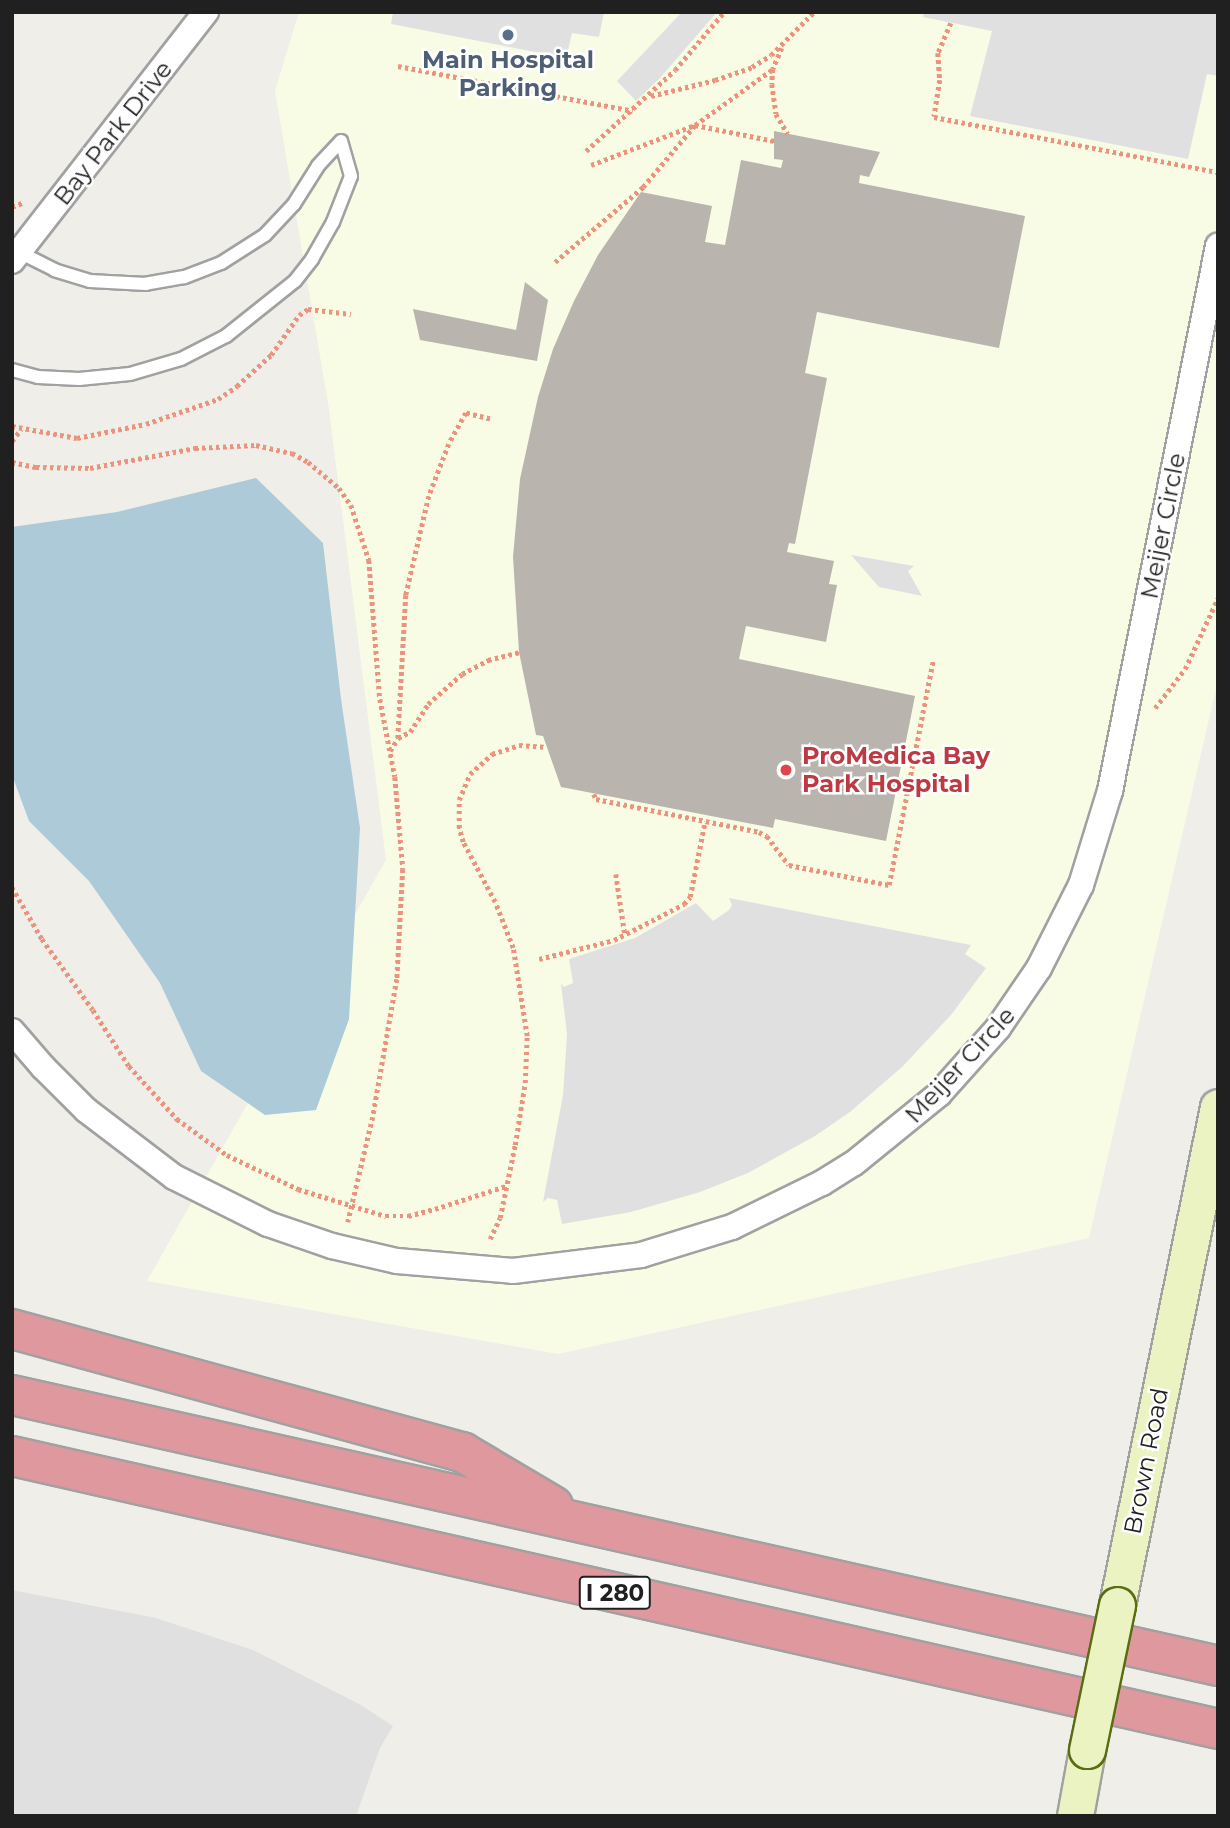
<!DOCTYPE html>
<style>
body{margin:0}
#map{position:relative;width:1230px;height:1828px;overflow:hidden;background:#f0eee8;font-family:Montserrat,sans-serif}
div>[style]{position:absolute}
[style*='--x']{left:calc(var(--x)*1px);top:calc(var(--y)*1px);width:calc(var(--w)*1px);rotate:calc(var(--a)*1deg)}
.education>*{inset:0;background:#f9fce4}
.parking>*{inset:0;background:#e0e0e0}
.water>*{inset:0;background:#adcad8}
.building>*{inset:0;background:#b9b4ae}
.path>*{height:4.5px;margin-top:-2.25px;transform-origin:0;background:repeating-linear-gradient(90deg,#eb947d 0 3.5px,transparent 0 7px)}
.roads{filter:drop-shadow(2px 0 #a1a1a1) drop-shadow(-2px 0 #a1a1a1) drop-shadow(0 2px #a1a1a1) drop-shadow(0 -2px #a1a1a1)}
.lane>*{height:12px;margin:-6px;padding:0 6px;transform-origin:6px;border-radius:6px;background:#fff}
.street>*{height:24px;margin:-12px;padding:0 12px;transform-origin:12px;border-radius:12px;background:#fff}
.secondary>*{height:35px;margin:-17.5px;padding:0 17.5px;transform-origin:17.5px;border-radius:17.5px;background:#ebf3c2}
.highway>*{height:38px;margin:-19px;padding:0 19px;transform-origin:19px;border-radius:19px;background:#de989e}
.bridges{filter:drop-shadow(2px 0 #596d11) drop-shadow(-2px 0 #596d11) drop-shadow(0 2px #596d11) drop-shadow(0 -2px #596d11)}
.secondary-bridge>*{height:35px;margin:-17.5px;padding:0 17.5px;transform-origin:17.5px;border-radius:17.5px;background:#ebf3c2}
.dots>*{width:19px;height:19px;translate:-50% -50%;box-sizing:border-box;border:4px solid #fff;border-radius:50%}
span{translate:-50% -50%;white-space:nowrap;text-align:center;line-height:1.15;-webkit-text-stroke:5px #fff;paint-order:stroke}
.shield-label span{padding:2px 5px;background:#fff;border:2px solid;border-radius:5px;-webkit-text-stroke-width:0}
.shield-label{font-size:23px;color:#202020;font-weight:700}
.service-label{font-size:24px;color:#4e5e75;font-weight:700}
.street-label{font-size:24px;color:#202020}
.health-label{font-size:24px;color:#be3a42;font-weight:700}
.left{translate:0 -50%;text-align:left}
.frame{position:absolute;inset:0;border:14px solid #202020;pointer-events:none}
</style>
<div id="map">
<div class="education">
<div style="clip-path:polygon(299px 12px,1218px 12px,1218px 680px,1089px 1238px,558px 1354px,147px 1281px,386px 860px,329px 409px,275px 91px)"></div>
</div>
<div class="parking">
<div style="clip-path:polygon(393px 12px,604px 12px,599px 37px,572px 33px,566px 58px,391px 24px)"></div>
<div style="clip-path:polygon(682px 12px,717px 12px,660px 78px,636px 101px,617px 81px)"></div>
<div style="clip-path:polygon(924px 12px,1218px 12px,1218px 76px,1207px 74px,1188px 159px,970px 116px,992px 31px,923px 17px)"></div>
<div style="clip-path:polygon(851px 555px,914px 566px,908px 571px,922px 596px,879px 587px)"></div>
<div style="clip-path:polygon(729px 898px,971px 945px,965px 954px,986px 968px,951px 1015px,902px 1067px,850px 1112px,815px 1136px,748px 1173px,700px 1192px,631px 1212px,562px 1224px,557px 1200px,548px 1198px,543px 1202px,563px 1095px,567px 1034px,561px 984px,564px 987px,573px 983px,569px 959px,635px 938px,696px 903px,713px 921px,729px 910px,732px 905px)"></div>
<div style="clip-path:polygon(12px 1590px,156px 1618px,253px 1650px,361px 1705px,393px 1726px,380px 1748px,356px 1816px,12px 1816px)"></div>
</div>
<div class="water">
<div style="clip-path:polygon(256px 478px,323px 543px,341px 699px,360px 828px,349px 1019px,316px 1110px,265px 1115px,201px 1071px,160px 983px,89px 881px,29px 821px,12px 775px,12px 527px,117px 512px)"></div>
</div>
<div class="building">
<div style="clip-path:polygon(774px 131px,880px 152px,869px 177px,860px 175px,859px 183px,1025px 216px,999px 348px,817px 312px,805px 373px,827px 378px,795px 544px,789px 543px,787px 552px,834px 561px,829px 584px,837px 585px,826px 642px,746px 626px,739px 659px,915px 696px,886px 841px,775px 819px,773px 828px,561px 787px,543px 736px,536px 735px,519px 652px,513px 557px,520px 479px,538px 397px,553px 349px,574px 301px,598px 255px,641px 192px,712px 206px,705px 242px,725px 245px,741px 160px,781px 168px,783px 160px,774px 159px)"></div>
<div style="clip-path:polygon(525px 282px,548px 300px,537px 361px,420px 340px,413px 309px,516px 330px)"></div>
</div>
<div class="path">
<div style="--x:951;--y:23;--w:33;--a:113"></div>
<div style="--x:938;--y:53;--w:27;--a:86"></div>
<div style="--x:940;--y:80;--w:37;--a:99"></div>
<div style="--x:934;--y:117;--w:289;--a:11"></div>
<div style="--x:782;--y:48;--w:23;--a:113"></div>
<div style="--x:773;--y:69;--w:15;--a:94"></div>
<div style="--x:772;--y:84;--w:30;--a:82"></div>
<div style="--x:776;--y:114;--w:23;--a:59"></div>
<div style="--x:398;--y:66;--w:239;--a:10.8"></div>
<div style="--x:651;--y:96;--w:66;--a:-14"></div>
<div style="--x:715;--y:80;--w:39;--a:-19"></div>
<div style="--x:752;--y:67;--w:22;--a:-32"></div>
<div style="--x:771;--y:55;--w:61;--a:-45"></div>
<div style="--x:586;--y:151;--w:120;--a:-42.3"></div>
<div style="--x:675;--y:70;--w:76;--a:-49.8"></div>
<div style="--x:591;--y:165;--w:111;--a:-21"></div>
<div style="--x:695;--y:125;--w:96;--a:-35.7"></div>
<div style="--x:12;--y:207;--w:11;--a:-22"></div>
<div style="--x:555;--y:262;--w:116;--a:-40.4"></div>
<div style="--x:643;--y:187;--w:81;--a:-50"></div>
<div style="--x:695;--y:125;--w:81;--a:11.4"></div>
<div style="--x:490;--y:419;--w:25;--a:-166"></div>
<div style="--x:466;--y:413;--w:35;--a:119"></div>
<div style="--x:449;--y:444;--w:56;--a:111"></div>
<div style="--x:429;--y:496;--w:102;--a:103.1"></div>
<div style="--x:406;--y:595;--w:143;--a:93.2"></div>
<div style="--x:398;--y:738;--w:13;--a:-27"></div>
<div style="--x:410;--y:732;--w:33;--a:-57"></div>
<div style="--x:428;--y:704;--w:45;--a:-41.4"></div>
<div style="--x:462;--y:674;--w:30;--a:-28"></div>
<div style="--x:488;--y:660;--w:32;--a:-14"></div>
<div style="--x:12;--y:426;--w:66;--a:10.5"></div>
<div style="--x:77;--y:438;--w:70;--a:-11.5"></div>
<div style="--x:146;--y:424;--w:76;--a:-19.1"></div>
<div style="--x:218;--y:399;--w:23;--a:-34"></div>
<div style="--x:237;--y:386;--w:46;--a:-42.4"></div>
<div style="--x:271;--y:355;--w:49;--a:-55"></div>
<div style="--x:299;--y:315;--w:11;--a:-34"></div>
<div style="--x:308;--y:309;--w:43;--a:6.6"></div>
<div style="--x:12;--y:441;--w:15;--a:-53"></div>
<div style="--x:12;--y:462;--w:25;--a:12"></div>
<div style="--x:36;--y:467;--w:54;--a:1.1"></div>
<div style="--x:90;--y:468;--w:107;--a:-10.8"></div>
<div style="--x:195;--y:448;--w:61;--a:-2.8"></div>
<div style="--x:256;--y:445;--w:37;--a:13"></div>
<div style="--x:292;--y:453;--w:18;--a:29"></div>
<div style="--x:308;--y:462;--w:40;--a:40"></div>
<div style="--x:339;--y:488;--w:21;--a:55"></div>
<div style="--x:351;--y:505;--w:58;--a:71.9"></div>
<div style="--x:369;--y:560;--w:139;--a:85.5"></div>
<div style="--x:380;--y:699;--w:79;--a:79.1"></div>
<div style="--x:395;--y:777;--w:92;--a:85"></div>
<div style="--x:403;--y:869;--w:110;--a:93.1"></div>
<div style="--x:397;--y:979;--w:140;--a:99.9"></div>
<div style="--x:373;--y:1117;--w:108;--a:103.4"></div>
<div style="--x:1155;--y:708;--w:49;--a:-52.4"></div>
<div style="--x:1185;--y:669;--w:78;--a:-65.1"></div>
<div style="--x:390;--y:751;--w:15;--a:-58"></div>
<div style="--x:594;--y:794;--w:5;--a:68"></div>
<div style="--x:596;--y:799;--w:166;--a:11.4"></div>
<div style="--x:759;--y:832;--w:9;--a:27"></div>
<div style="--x:767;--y:836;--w:36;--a:53"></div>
<div style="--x:789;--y:865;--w:102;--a:11.3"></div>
<div style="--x:889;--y:885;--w:228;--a:-78.9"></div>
<div style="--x:616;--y:874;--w:62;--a:81.6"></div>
<div style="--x:12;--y:887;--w:60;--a:60"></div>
<div style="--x:42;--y:939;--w:87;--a:54.3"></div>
<div style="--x:93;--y:1010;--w:67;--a:57.3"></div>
<div style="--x:129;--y:1066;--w:72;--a:47.8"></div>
<div style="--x:177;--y:1119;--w:62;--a:35.8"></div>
<div style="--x:227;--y:1155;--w:79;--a:25.6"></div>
<div style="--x:298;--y:1189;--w:92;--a:17.1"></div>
<div style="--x:386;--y:1216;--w:22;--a:0"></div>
<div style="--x:408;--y:1216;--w:28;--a:-15"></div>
<div style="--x:435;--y:1209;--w:75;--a:-17.9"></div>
<div style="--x:539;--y:959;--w:77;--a:-14.2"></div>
<div style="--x:614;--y:940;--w:79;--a:-27.2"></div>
<div style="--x:684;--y:904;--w:9;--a:-49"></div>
<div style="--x:690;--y:897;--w:77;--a:-78.8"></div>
<div style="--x:490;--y:1239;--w:23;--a:-65"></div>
<div style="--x:500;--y:1218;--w:75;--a:-78.4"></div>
<div style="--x:515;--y:1145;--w:63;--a:-80.8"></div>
<div style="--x:525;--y:1083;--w:47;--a:-87.6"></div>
<div style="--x:527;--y:1036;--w:89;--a:-99"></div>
<div style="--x:513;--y:948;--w:49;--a:-111.4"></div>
<div style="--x:495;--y:902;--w:68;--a:-118.1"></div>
<div style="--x:463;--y:842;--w:15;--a:-106"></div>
<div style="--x:459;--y:828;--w:28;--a:-90"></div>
<div style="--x:459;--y:800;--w:28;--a:-67"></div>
<div style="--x:470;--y:774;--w:30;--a:-42"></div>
<div style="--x:492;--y:754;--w:28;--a:-18"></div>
<div style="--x:519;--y:745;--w:28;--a:4"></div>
</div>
<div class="roads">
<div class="lane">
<div style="--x:12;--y:370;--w:27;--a:15"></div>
<div style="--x:38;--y:377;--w:41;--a:2.8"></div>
<div style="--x:79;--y:379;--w:51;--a:-5.6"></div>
<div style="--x:130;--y:374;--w:53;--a:-16.4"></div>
<div style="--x:181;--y:359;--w:51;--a:-27.1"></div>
<div style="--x:226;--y:336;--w:88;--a:-38.6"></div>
<div style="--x:295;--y:281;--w:28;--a:-52"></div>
<div style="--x:312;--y:259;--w:43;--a:-60.4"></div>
<div style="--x:333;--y:222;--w:49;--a:-68.6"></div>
<div style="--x:351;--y:176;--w:36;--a:-106"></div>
<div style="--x:341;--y:141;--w:34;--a:133"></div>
<div style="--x:318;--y:166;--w:45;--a:122.3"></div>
<div style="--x:294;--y:204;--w:42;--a:133.1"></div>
<div style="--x:265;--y:235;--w:52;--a:147.5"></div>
<div style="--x:221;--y:263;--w:40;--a:159"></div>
<div style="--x:184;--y:277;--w:39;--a:170"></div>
<div style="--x:146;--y:284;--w:56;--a:-176.9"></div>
<div style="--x:90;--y:281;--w:37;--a:-163"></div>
<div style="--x:55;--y:270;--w:40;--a:-153.4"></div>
</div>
<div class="street">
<div style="--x:12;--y:261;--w:316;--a:-52.1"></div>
<div style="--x:12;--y:1031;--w:48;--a:49.3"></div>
<div style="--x:43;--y:1067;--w:61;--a:45"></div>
<div style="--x:86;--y:1110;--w:111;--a:37.3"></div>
<div style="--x:174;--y:1177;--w:105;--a:26.6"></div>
<div style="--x:268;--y:1224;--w:68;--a:19"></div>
<div style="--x:332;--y:1246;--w:67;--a:13"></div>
<div style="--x:397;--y:1261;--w:116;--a:4.9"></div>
<div style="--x:513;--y:1271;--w:129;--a:-7.1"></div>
<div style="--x:641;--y:1255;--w:95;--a:-17.1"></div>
<div style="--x:732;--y:1227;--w:100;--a:-26.1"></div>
<div style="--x:822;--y:1183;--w:36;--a:-32"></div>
<div style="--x:853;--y:1164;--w:111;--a:-39.1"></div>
<div style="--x:939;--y:1094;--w:89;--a:-48.2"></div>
<div style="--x:998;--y:1028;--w:73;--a:-55.7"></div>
<div style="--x:1039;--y:968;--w:93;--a:-63.2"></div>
<div style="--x:1081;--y:885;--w:98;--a:-72.9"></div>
<div style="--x:1110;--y:791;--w:556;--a:-78.79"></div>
</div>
<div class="secondary">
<div style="--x:1117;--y:1605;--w:508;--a:-78.54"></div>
<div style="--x:1075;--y:1816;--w:67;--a:-79.7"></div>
</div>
<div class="highway">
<div style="--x:12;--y:1329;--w:467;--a:15.3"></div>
<div style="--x:462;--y:1452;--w:106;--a:30.7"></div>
<div style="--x:12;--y:1395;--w:1236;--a:12.66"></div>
<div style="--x:12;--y:1456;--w:1237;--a:12.75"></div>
</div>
</div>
<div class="bridges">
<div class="secondary-bridge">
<div style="--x:1087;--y:1750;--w:148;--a:-78.3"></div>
</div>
</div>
<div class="dots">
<div style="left:508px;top:35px;background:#5c6f8a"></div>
<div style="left:786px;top:770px;background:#e0444e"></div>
</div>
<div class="shield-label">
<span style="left:615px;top:1593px">I 280</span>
</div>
<div class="service-label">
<span style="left:508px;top:74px">Main Hospital<br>Parking</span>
</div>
<div class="street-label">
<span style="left:113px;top:133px;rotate:-52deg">Bay Park Drive</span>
<span style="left:1163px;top:526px;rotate:-79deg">Meijer Circle</span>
<span style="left:960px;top:1065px;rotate:-47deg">Meijer Circle</span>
<span style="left:1146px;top:1461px;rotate:-79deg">Brown Road</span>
</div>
<div class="health-label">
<span class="left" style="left:802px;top:770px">ProMedica Bay<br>Park Hospital</span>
</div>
<div class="frame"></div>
</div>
